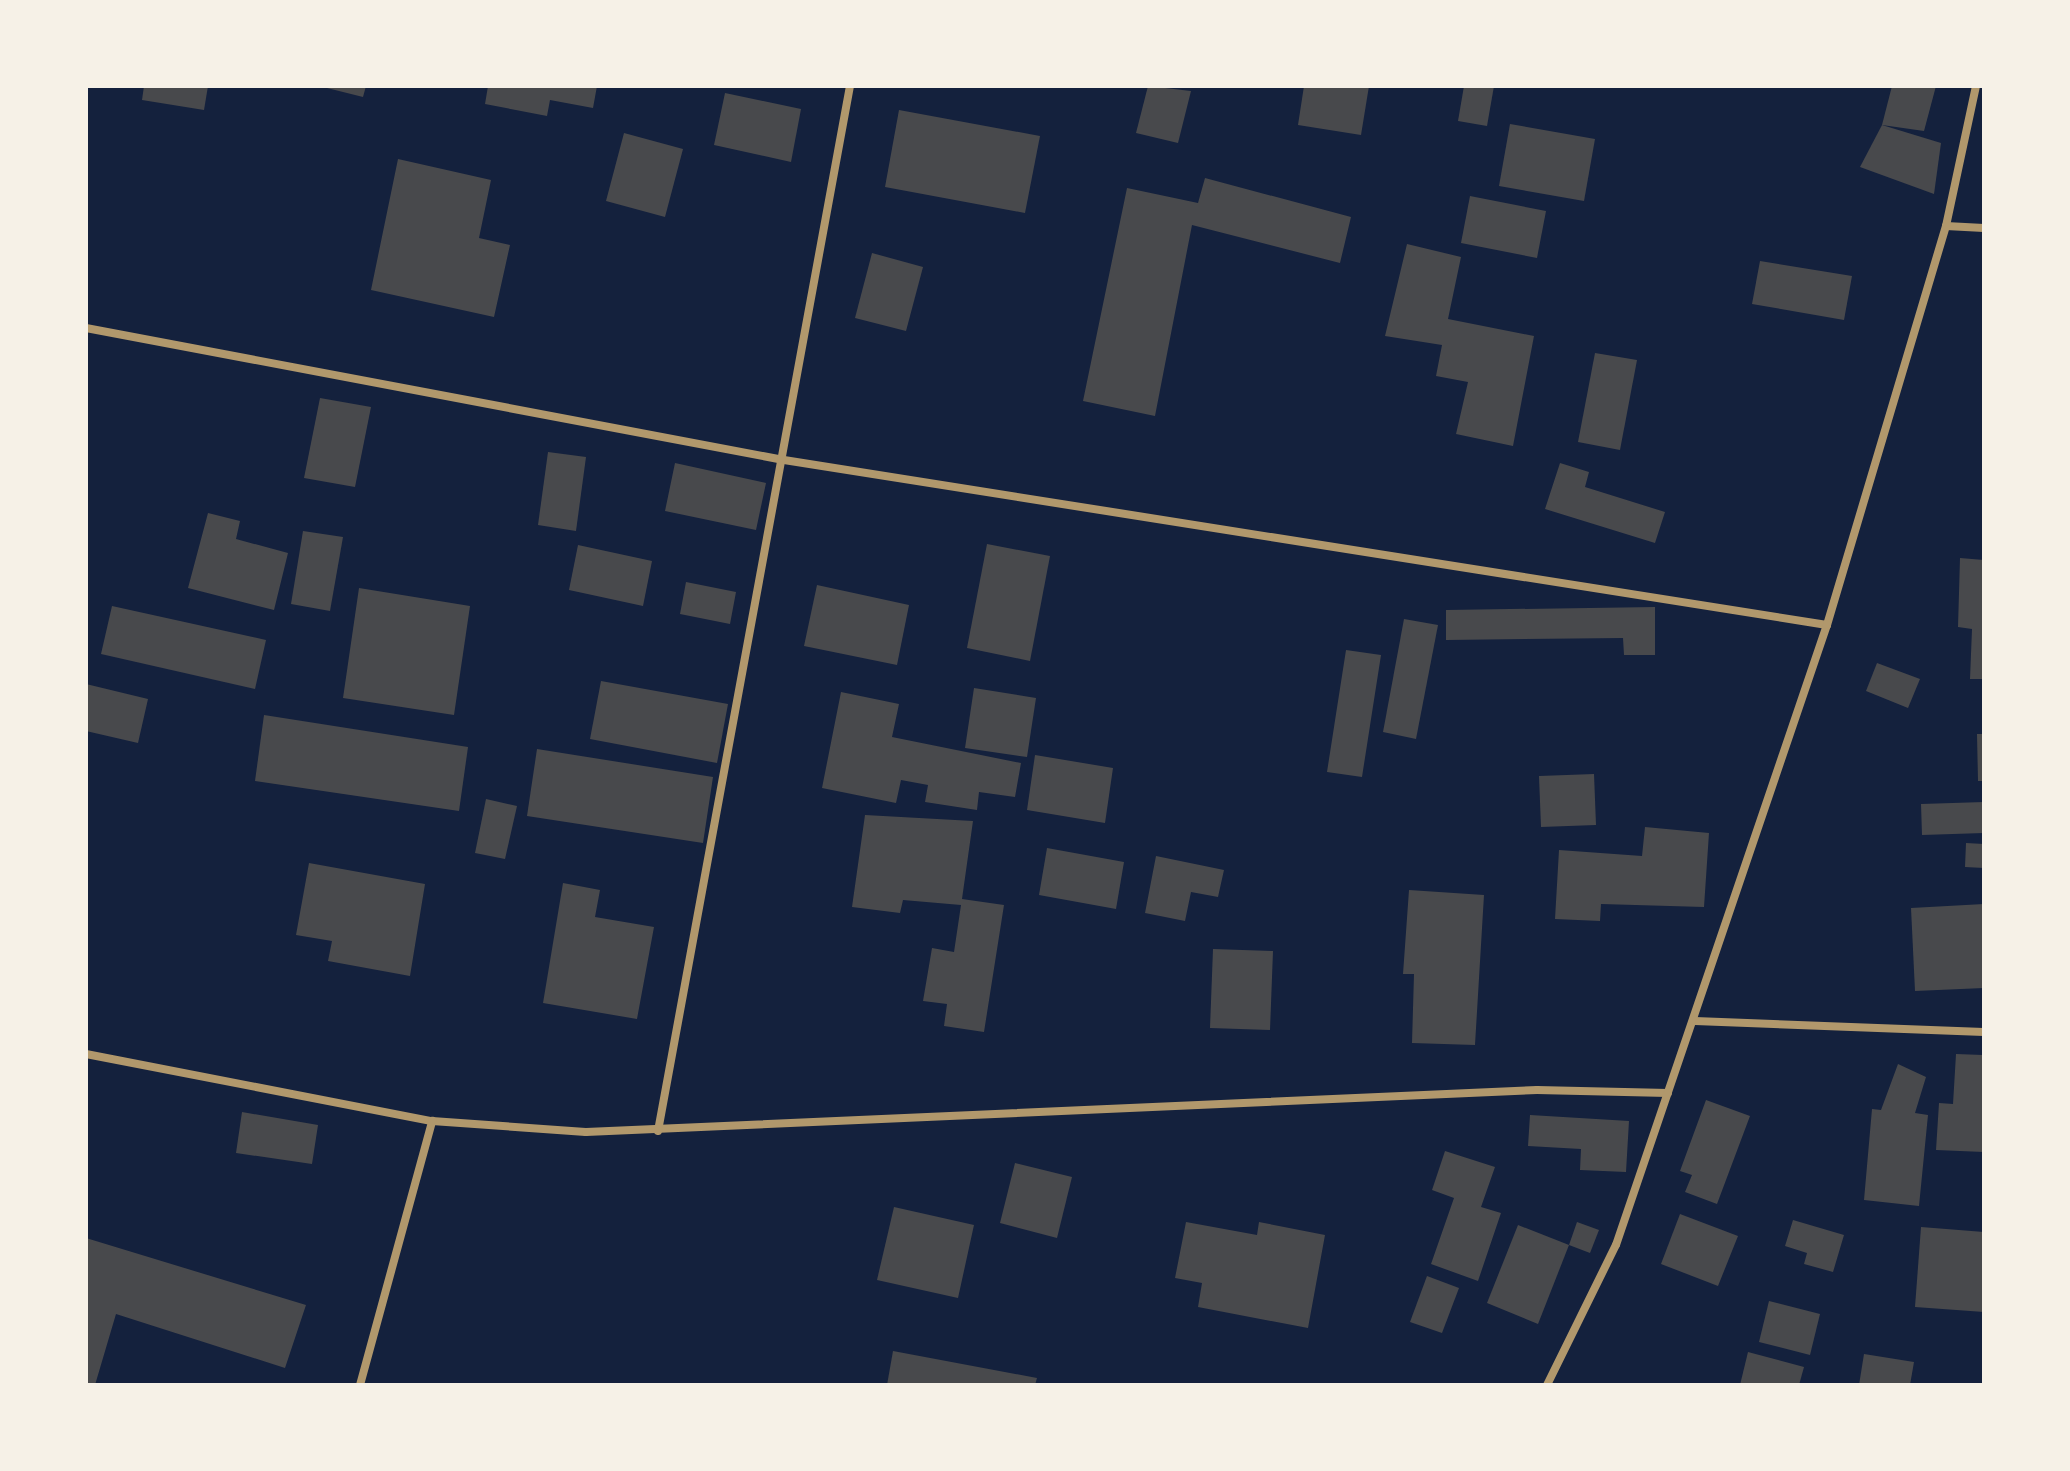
<!DOCTYPE html>
<style>
body{margin:0}
#map{position:relative;width:2070px;height:1471px;overflow:hidden;background:#14213d;font-family:Helvetica,sans-serif}
div>[style]{position:absolute}
[style*='--x']{left:calc(var(--x)*1px);top:calc(var(--y)*1px);width:calc(var(--w)*1px);rotate:calc(var(--a)*1deg)}
.building>*{inset:0;background:#48494c}
.minor>*{height:8px;margin:-4px;padding:0 4px;transform-origin:4px;border-radius:4px;background:#b1986c}
span{translate:-50% -50%;white-space:nowrap;text-align:center;line-height:1.15;-webkit-text-stroke:7px #f6f1e7;paint-order:stroke}
.frame{position:absolute;inset:0;border:88px solid #f6f1e7;pointer-events:none}
</style>
<div id="map">
<div class="building">
<div style="clip-path:polygon(144px 86px,208px 86px,204px 110px,142px 100px)"></div>
<div style="clip-path:polygon(319px 86px,366px 86px,363px 97px)"></div>
<div style="clip-path:polygon(488px 86px,597px 86px,593px 108px,550px 100px,547px 116px,485px 104px)"></div>
<div style="clip-path:polygon(1148px 86px,1191px 91px,1178px 143px,1136px 133px)"></div>
<div style="clip-path:polygon(1304px 86px,1369px 86px,1361px 135px,1298px 125px)"></div>
<div style="clip-path:polygon(1464px 86px,1494px 86px,1487px 126px,1458px 121px)"></div>
<div style="clip-path:polygon(1892px 86px,1936px 86px,1924px 131px,1882px 125px)"></div>
<div style="clip-path:polygon(725px 93px,801px 109px,791px 162px,714px 145px)"></div>
<div style="clip-path:polygon(899px 110px,1040px 136px,1025px 213px,885px 187px)"></div>
<div style="clip-path:polygon(1510px 124px,1595px 139px,1584px 201px,1499px 186px)"></div>
<div style="clip-path:polygon(1882px 125px,1941px 143px,1934px 194px,1860px 167px)"></div>
<div style="clip-path:polygon(624px 133px,683px 149px,665px 217px,606px 201px)"></div>
<div style="clip-path:polygon(398px 159px,491px 180px,479px 238px,510px 245px,494px 317px,371px 290px)"></div>
<div style="clip-path:polygon(1205px 178px,1351px 217px,1340px 263px,1192px 225px,1155px 416px,1083px 401px,1127px 188px,1198px 203px)"></div>
<div style="clip-path:polygon(1470px 196px,1546px 211px,1537px 258px,1461px 243px)"></div>
<div style="clip-path:polygon(1407px 244px,1461px 257px,1448px 319px,1534px 336px,1513px 446px,1456px 434px,1468px 382px,1436px 376px,1442px 345px,1385px 336px)"></div>
<div style="clip-path:polygon(872px 253px,923px 267px,906px 331px,855px 318px)"></div>
<div style="clip-path:polygon(1760px 261px,1852px 276px,1844px 320px,1752px 304px)"></div>
<div style="clip-path:polygon(1595px 353px,1637px 360px,1620px 450px,1578px 442px)"></div>
<div style="clip-path:polygon(320px 398px,371px 407px,355px 487px,304px 478px)"></div>
<div style="clip-path:polygon(548px 452px,586px 457px,576px 531px,538px 525px)"></div>
<div style="clip-path:polygon(675px 463px,766px 483px,756px 530px,665px 511px)"></div>
<div style="clip-path:polygon(1560px 463px,1589px 472px,1585px 487px,1665px 512px,1655px 543px,1545px 509px)"></div>
<div style="clip-path:polygon(208px 513px,240px 521px,236px 539px,288px 553px,274px 610px,188px 588px)"></div>
<div style="clip-path:polygon(303px 531px,343px 537px,330px 611px,291px 604px)"></div>
<div style="clip-path:polygon(987px 544px,1050px 556px,1030px 661px,967px 648px)"></div>
<div style="clip-path:polygon(578px 545px,652px 561px,643px 606px,569px 590px)"></div>
<div style="clip-path:polygon(1960px 558px,1984px 560px,1984px 679px,1970px 679px,1972px 629px,1958px 627px)"></div>
<div style="clip-path:polygon(686px 582px,736px 592px,730px 624px,680px 614px)"></div>
<div style="clip-path:polygon(817px 585px,909px 605px,897px 665px,804px 646px)"></div>
<div style="clip-path:polygon(359px 588px,470px 606px,454px 715px,343px 698px)"></div>
<div style="clip-path:polygon(112px 606px,266px 640px,255px 689px,101px 654px)"></div>
<div style="clip-path:polygon(1655px 607px,1655px 655px,1624px 655px,1623px 638px,1446px 640px,1446px 610px)"></div>
<div style="clip-path:polygon(1404px 619px,1438px 625px,1416px 739px,1383px 732px)"></div>
<div style="clip-path:polygon(1346px 650px,1381px 655px,1362px 777px,1327px 772px)"></div>
<div style="clip-path:polygon(1877px 663px,1920px 679px,1908px 708px,1866px 691px)"></div>
<div style="clip-path:polygon(601px 681px,728px 704px,717px 763px,590px 739px)"></div>
<div style="clip-path:polygon(86px 684px,148px 699px,138px 743px,86px 731px)"></div>
<div style="clip-path:polygon(974px 688px,1036px 698px,1027px 757px,965px 748px)"></div>
<div style="clip-path:polygon(841px 692px,899px 704px,892px 737px,1021px 763px,1015px 797px,979px 792px,977px 810px,925px 802px,928px 785px,901px 780px,896px 803px,822px 788px)"></div>
<div style="clip-path:polygon(264px 715px,468px 747px,459px 811px,255px 781px)"></div>
<div style="clip-path:polygon(1977px 734px,1984px 734px,1984px 781px,1978px 781px)"></div>
<div style="clip-path:polygon(537px 749px,713px 777px,703px 843px,527px 816px)"></div>
<div style="clip-path:polygon(1035px 755px,1113px 768px,1105px 823px,1027px 810px)"></div>
<div style="clip-path:polygon(1594px 774px,1596px 825px,1541px 827px,1539px 776px)"></div>
<div style="clip-path:polygon(486px 799px,517px 806px,505px 859px,475px 853px)"></div>
<div style="clip-path:polygon(1984px 802px,1984px 833px,1922px 835px,1921px 804px)"></div>
<div style="clip-path:polygon(865px 815px,973px 821px,962px 899px,1004px 905px,984px 1032px,944px 1026px,947px 1004px,923px 1001px,932px 948px,954px 952px,961px 905px,903px 900px,900px 913px,852px 907px)"></div>
<div style="clip-path:polygon(1645px 827px,1709px 833px,1704px 907px,1601px 904px,1600px 921px,1555px 919px,1559px 850px,1642px 856px)"></div>
<div style="clip-path:polygon(1966px 843px,1984px 844px,1984px 868px,1965px 867px)"></div>
<div style="clip-path:polygon(1047px 848px,1124px 862px,1116px 909px,1039px 895px)"></div>
<div style="clip-path:polygon(1156px 856px,1224px 870px,1218px 897px,1191px 892px,1185px 921px,1145px 913px)"></div>
<div style="clip-path:polygon(309px 863px,425px 884px,410px 976px,328px 961px,332px 941px,296px 935px)"></div>
<div style="clip-path:polygon(563px 883px,600px 890px,595px 917px,654px 927px,637px 1019px,543px 1003px)"></div>
<div style="clip-path:polygon(1409px 890px,1484px 895px,1475px 1045px,1412px 1043px,1414px 974px,1403px 974px)"></div>
<div style="clip-path:polygon(1984px 904px,1984px 988px,1915px 991px,1911px 908px)"></div>
<div style="clip-path:polygon(1213px 949px,1273px 951px,1270px 1030px,1210px 1028px)"></div>
<div style="clip-path:polygon(1956px 1054px,1983px 1055px,1984px 1152px,1936px 1150px,1939px 1103px,1953px 1104px)"></div>
<div style="clip-path:polygon(1898px 1064px,1926px 1077px,1915px 1113px,1928px 1115px,1919px 1206px,1864px 1200px,1872px 1109px,1881px 1110px)"></div>
<div style="clip-path:polygon(1706px 1100px,1750px 1116px,1717px 1204px,1685px 1192px,1692px 1175px,1680px 1171px)"></div>
<div style="clip-path:polygon(242px 1112px,318px 1125px,312px 1164px,236px 1153px)"></div>
<div style="clip-path:polygon(1530px 1115px,1629px 1121px,1626px 1172px,1580px 1170px,1581px 1149px,1528px 1146px)"></div>
<div style="clip-path:polygon(1445px 1151px,1495px 1167px,1481px 1207px,1501px 1213px,1478px 1281px,1431px 1264px,1454px 1198px,1432px 1190px)"></div>
<div style="clip-path:polygon(1015px 1163px,1072px 1177px,1057px 1238px,1000px 1223px)"></div>
<div style="clip-path:polygon(894px 1207px,974px 1225px,958px 1298px,877px 1280px)"></div>
<div style="clip-path:polygon(1680px 1214px,1738px 1236px,1718px 1286px,1661px 1264px)"></div>
<div style="clip-path:polygon(1793px 1220px,1844px 1235px,1833px 1272px,1804px 1264px,1807px 1253px,1785px 1246px)"></div>
<div style="clip-path:polygon(1186px 1222px,1257px 1235px,1259px 1222px,1325px 1235px,1308px 1328px,1198px 1307px,1202px 1283px,1175px 1278px)"></div>
<div style="clip-path:polygon(1577px 1222px,1599px 1230px,1590px 1253px,1569px 1245px)"></div>
<div style="clip-path:polygon(1518px 1225px,1569px 1245px,1538px 1324px,1487px 1303px)"></div>
<div style="clip-path:polygon(1921px 1227px,1984px 1232px,1984px 1312px,1915px 1307px)"></div>
<div style="clip-path:polygon(86px 1238px,306px 1305px,285px 1368px,116px 1314px,95px 1385px,86px 1385px)"></div>
<div style="clip-path:polygon(1427px 1276px,1459px 1288px,1442px 1333px,1410px 1322px)"></div>
<div style="clip-path:polygon(1769px 1301px,1820px 1314px,1810px 1355px,1759px 1342px)"></div>
<div style="clip-path:polygon(893px 1351px,1037px 1378px,1035px 1385px,887px 1385px)"></div>
<div style="clip-path:polygon(1748px 1352px,1804px 1367px,1799px 1385px,1740px 1385px)"></div>
<div style="clip-path:polygon(1864px 1354px,1914px 1362px,1910px 1385px,1859px 1385px)"></div>
</div>
<div class="minor">
<div style="--x:1946;--y:226;--w:38;--a:3"></div>
<div style="--x:86;--y:328;--w:710;--a:10.71"></div>
<div style="--x:784;--y:460;--w:1056;--a:8.99"></div>
<div style="--x:1695;--y:1021;--w:289;--a:2.2"></div>
<div style="--x:86;--y:1054;--w:352;--a:11"></div>
<div style="--x:432;--y:1121;--w:154;--a:4.1"></div>
<div style="--x:586;--y:1132;--w:952;--a:-2.53"></div>
<div style="--x:1537;--y:1090;--w:131;--a:1.3"></div>
<div style="--x:658;--y:1131;--w:1062;--a:-79.59"></div>
<div style="--x:360;--y:1385;--w:274;--a:-74.7"></div>
<div style="--x:1547;--y:1385;--w:156;--a:-63.8"></div>
<div style="--x:1616;--y:1245;--w:655;--a:-71.21"></div>
<div style="--x:1827;--y:625;--w:416;--a:-73.4"></div>
<div style="--x:1946;--y:226;--w:143;--a:-77.9"></div>
</div>
<div class="frame"></div>
</div>
